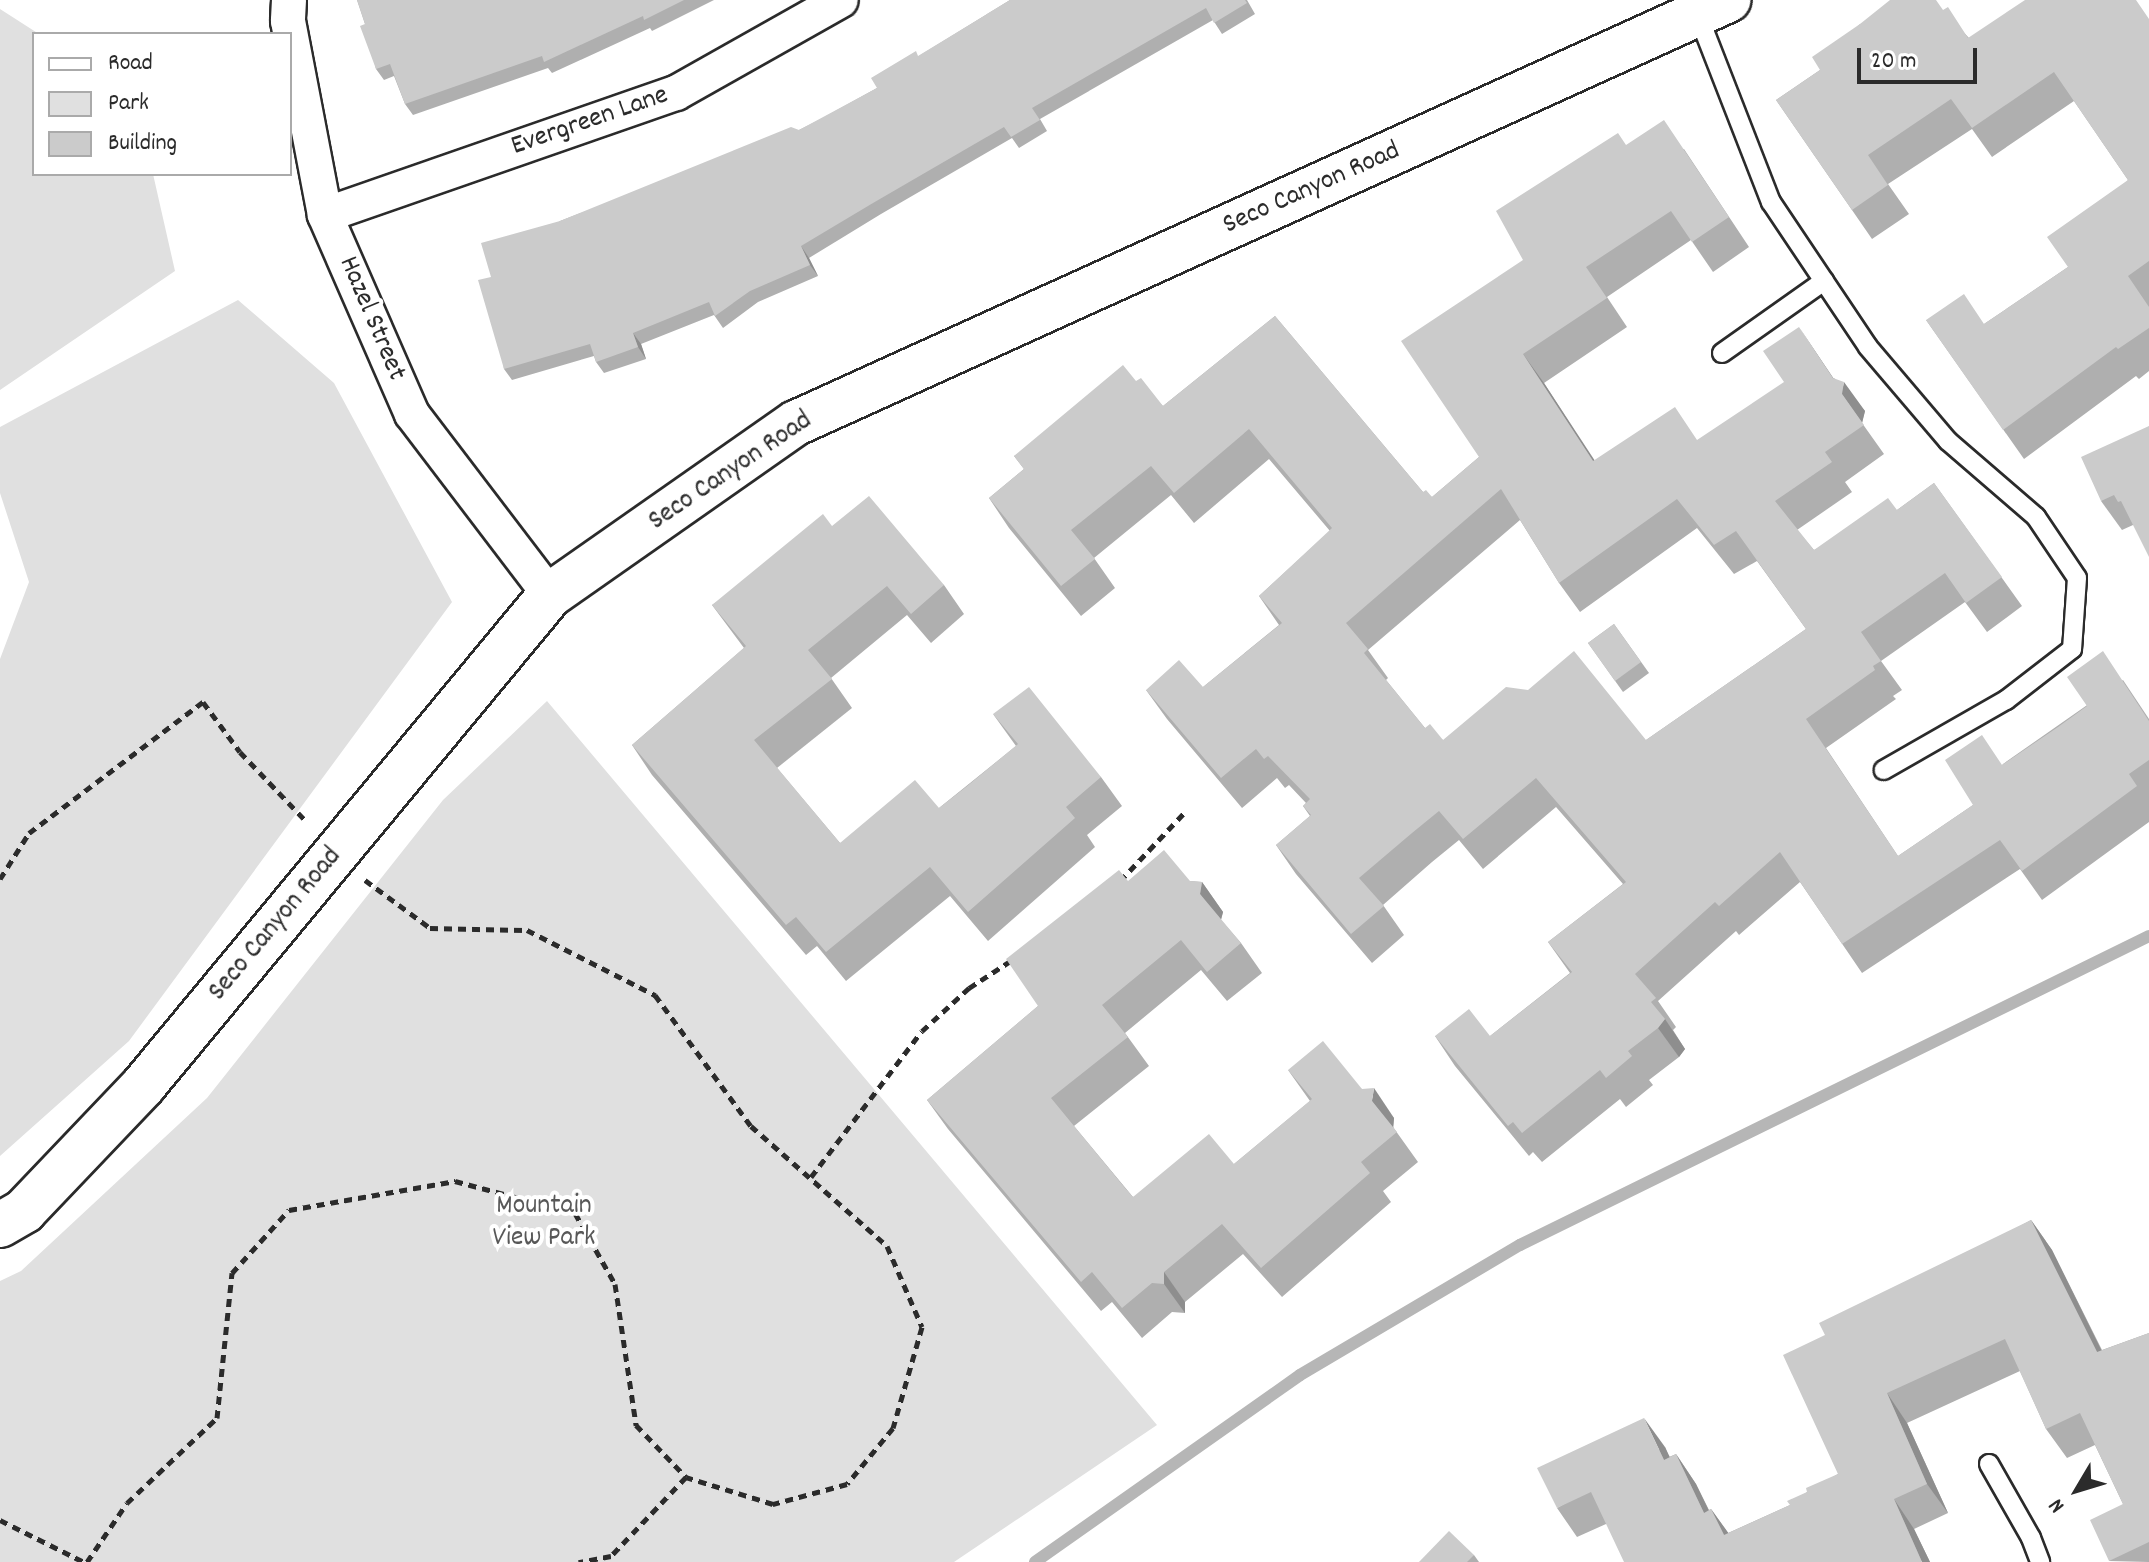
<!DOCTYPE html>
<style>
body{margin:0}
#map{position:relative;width:2149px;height:1562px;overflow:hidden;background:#fff;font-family:Dekko,sans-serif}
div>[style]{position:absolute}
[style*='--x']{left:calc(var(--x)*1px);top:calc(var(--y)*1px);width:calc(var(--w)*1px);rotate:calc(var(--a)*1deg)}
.green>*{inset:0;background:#e0e0e0}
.stream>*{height:12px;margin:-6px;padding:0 6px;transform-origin:6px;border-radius:6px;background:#b6b6b6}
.path>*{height:5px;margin-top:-2.5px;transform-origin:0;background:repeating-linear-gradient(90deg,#2b2b2b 0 8px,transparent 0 14px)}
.roads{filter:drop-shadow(2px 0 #2b2b2b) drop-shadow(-2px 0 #2b2b2b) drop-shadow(0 2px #2b2b2b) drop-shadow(0 -2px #2b2b2b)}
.service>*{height:18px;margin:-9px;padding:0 9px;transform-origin:9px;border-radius:9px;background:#fff}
.minor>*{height:34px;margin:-17px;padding:0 17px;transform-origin:17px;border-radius:17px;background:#fff}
.tertiary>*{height:44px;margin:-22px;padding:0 22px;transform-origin:22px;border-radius:22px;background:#fff}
.wall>*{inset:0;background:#afafaf}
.shaded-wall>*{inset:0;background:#8e8e8e}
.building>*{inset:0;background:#cbcbcb}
span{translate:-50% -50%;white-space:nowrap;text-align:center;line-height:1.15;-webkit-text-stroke:8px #fff;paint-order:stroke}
.street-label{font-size:28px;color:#2b2b2b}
.park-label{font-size:28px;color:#585858}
.legend{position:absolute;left:32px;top:32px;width:260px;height:144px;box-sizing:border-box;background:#fff;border:2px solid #aaa;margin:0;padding:10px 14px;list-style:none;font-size:24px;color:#2b2b2b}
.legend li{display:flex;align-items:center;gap:16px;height:40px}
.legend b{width:40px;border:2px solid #aaa}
.north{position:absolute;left:2037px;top:1450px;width:80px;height:80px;-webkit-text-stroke:6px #fff;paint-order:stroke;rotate:232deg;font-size:22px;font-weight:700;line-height:32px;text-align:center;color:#2b2b2b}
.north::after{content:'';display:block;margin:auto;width:28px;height:36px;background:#2b2b2b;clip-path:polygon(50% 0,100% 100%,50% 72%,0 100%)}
.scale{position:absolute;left:1857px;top:48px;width:120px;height:36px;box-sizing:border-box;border:4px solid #2b2b2b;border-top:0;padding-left:10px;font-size:24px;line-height:28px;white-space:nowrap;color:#2b2b2b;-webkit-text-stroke:6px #fff;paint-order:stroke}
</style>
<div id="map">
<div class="green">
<div style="clip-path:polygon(0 9px,39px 34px,34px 34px,34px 174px,153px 174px,175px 271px,0 390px)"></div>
<div style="clip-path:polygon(238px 300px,334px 383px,452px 602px,129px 1041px,0 1156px,0 659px,29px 582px,0 493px,0 427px)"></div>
<div style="clip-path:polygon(547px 701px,1157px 1425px,954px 1562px,0 1562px,0 1281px,21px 1271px,207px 1098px,443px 800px)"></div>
</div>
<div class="stream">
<div style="--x:1035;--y:1562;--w:324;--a:-35.2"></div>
<div style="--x:1300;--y:1375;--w:256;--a:-30.6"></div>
<div style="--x:1520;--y:1245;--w:701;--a:-26.16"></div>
</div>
<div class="path">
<div style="--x:0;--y:879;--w:54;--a:-57.8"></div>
<div style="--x:29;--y:833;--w:218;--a:-37"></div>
<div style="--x:203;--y:702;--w:62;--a:53.5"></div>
<div style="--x:240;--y:752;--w:97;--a:46.3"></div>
<div style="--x:365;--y:880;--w:81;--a:36.4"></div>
<div style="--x:430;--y:928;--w:97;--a:1.2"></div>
<div style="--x:527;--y:930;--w:144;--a:26.9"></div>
<div style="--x:655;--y:995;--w:162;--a:53.8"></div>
<div style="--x:751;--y:1126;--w:181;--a:41.4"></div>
<div style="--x:887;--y:1246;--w:88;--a:66.6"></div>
<div style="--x:922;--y:1327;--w:105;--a:106"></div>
<div style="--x:893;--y:1428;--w:72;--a:129.4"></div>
<div style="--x:847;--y:1484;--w:77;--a:164.9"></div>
<div style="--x:773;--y:1504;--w:91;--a:-162.8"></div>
<div style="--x:1120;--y:881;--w:93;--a:-46.7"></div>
<div style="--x:811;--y:1177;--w:183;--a:-52.8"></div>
<div style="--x:922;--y:1031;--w:64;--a:-42.5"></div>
<div style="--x:969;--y:988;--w:51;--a:-33.1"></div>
<div style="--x:0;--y:1520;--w:94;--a:26.6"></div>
<div style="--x:87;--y:1562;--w:71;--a:-55.9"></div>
<div style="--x:127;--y:1503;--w:124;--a:-43.4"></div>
<div style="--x:217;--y:1418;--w:146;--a:-84.1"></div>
<div style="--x:232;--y:1273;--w:85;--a:-47.9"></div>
<div style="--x:289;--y:1210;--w:169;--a:-9.9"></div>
<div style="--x:455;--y:1181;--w:124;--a:14.9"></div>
<div style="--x:575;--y:1213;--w:81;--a:60.6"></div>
<div style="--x:615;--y:1284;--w:143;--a:81.5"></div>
<div style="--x:636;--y:1425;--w:72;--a:46.1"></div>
<div style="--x:686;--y:1477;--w:109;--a:133.5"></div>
<div style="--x:611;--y:1556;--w:33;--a:169"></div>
</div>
<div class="roads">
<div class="service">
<div style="--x:1698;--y:15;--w:201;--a:68.7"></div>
<div style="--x:1771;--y:202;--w:174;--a:56.2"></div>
<div style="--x:1868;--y:347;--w:123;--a:49.6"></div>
<div style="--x:1948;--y:441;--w:116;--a:40.8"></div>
<div style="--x:2036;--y:517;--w:73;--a:56.1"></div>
<div style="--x:2077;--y:578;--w:71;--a:94"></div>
<div style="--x:2072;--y:649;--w:83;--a:142.3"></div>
<div style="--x:2006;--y:700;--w:141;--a:150.2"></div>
<div style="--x:1722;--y:353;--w:125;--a:-35.2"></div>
<div style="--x:1989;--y:1464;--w:85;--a:60.4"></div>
<div style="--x:2031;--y:1538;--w:26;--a:69"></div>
</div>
<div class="minor">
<div style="--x:289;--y:0;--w:21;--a:93"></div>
<div style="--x:288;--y:21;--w:197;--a:79.2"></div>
<div style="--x:325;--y:215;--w:217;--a:66.4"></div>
<div style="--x:412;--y:414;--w:228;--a:52.7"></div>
<div style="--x:325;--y:215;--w:372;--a:-19.2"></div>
<div style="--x:676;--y:93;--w:189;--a:-29.4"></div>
</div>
<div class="tertiary">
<div style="--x:0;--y:1225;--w:28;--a:-30"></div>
<div style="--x:24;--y:1211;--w:173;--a:-46.4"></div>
<div style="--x:143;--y:1086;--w:638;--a:-50.34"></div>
<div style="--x:550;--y:595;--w:300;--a:-35"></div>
<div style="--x:796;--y:423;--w:1024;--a:-24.41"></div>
</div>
</div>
<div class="wall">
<div style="clip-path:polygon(357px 0,714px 0,652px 31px,650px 28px,552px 73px,548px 68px,413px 115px,405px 104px,394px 76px,384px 80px,376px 69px,365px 24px)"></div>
<div style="clip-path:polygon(1010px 0,1247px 0,1255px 14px,1222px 34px,1213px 20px,1040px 119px,1047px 131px,1019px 148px,1012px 138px,881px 214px,809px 258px,818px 276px,758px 302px,723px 328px,714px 315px,641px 344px,646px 359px,604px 373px,596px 362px,594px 356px,512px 380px,504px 369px,491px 277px,560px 221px,799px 130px,821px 119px,877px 88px,919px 56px)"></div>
<div style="clip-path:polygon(1943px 10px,1969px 38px,2149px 19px,2149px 371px,2139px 379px,2136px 376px,2024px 459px,1926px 320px,1984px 324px,2068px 267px,2128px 180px,2074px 101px,1992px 157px,1972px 129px,1888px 184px,1909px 214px,1872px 239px,1776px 100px,1820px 70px,1860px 24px)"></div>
<div style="clip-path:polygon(evenodd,1626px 145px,1684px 149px,1749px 247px,1713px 272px,1691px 240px,1607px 297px,1627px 327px,1544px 383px,1594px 461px,1698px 440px,1834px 378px,1865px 411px,1862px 423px,1884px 454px,1845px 482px,1852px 492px,1797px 530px,1814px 550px,1897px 510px,1934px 483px,2022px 606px,1987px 632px,1965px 602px,1881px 661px,1902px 690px,1893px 696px,1896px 699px,1826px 748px,1898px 856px,1973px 805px,2003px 764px,2123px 680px,2149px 719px,2149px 822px,2042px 900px,2020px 869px,1862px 973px,1800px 882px,1739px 935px,1736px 931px,1658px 1001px,1676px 1027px,1673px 1030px,1685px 1049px,1679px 1057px,1649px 1080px,1653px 1085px,1626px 1107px,1620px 1099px,1542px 1162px,1533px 1152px,1529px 1156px,1455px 1066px,1435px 1036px,1490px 1036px,1570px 973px,1548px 942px,1623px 884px,1556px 807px,1483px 869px,1459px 840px,1432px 862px,1383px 905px,1404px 935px,1372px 963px,1296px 874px,1276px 845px,1310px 816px,1303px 806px,1306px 803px,1289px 785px,1285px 788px,1277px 778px,1242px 808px,1167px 719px,1146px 690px,1203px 687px,1279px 625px,1259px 596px,1330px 531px,1269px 459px,1194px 523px,1171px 495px,1094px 558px,1115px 588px,1081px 616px,1009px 528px,989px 498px,1024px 469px,1014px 456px,1136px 381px,1163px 406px,1275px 316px,1423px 492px,1432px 497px,1479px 457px,1523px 260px,1626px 145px,1520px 520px,1559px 583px,1580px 612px,1697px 528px,1734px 574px,1757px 561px,1806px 629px,1646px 740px,1443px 740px,1425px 728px,1386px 680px,1388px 678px,1368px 650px,1520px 520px)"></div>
<div style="clip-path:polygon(2149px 426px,2133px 525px,2122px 530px,2101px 501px)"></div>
<div style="clip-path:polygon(832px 526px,944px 585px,964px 614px,931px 643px,907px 615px,831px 678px,852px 708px,777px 768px,840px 843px,939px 808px,1016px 746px,993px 714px,1101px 777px,1122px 806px,1087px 835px,1095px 847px,988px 941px,950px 896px,846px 981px,817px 946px,806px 955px,652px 775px,632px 745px,744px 648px,712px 605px)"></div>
<div style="clip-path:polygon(1614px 624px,1649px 673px,1623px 692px,1588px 643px)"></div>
<div style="clip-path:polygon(1128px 881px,1190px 881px,1202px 882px,1223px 912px,1221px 920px,1241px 943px,1262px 973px,1227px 1001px,1201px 970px,1125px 1033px,1149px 1066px,1074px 1126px,1133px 1197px,1234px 1164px,1310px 1101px,1288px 1070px,1362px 1089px,1394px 1118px,1393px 1127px,1418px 1162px,1383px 1191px,1391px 1202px,1282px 1297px,1243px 1254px,1185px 1302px,1185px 1313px,1172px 1312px,1142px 1338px,1112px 1302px,1101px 1311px,948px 1129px,927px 1100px,1038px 1006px)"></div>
<div style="clip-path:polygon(2031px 1220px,2052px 1250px,2102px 1350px,2149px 1333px,2149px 1562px,2109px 1561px,2123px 1504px,2095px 1445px,2067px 1458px,2046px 1429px,2020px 1371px,1907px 1423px,1948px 1513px,1914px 1529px,1930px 1562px,1606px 1524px,1577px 1537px,1557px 1508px,1665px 1447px,1669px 1457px,1676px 1454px,1696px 1484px,1709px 1510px,1711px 1509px,1728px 1533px,1790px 1505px,1807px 1492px,1838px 1474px,1825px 1335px)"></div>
<div style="clip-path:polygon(1474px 1555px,1479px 1562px,1419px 1562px)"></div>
</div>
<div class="shaded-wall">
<div style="clip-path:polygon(801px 246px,809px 258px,818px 276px,810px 265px)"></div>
<div style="clip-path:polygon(1799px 327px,1842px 391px,1844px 382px,1865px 411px,1862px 423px,1842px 394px)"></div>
<div style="clip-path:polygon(633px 333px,641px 344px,646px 359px,638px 347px)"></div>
<div style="clip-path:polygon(1523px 354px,1544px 383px,1614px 490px,1593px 461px)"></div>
<div style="clip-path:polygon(1202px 882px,1223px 912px,1220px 923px,1200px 894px)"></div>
<div style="clip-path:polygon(1665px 1019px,1685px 1049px,1679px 1057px,1658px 1028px)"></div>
<div style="clip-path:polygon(1374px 1088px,1394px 1118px,1393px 1131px,1372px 1101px)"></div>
<div style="clip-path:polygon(2031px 1220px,2052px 1250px,2117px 1382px,2097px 1352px)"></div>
<div style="clip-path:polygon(1164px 1272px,1185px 1302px,1185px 1313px,1164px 1284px)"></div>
<div style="clip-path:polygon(1887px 1393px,1907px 1423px,1948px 1513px,1927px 1484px)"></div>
<div style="clip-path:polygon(1644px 1418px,1665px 1447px,1685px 1489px,1664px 1460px)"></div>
<div style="clip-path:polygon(1676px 1454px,1696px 1484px,1724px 1542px,1704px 1513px)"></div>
<div style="clip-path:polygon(1894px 1499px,1914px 1529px,1930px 1562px,1922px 1562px)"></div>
<div style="clip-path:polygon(1711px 1509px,1732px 1538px,1724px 1535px)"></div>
</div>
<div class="building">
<div style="clip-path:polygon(357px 0,684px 0,644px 20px,643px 16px,544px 62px,542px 56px,405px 104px,390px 64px,376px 69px,360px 26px,365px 24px)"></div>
<div style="clip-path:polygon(1010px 0,1245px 0,1247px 3px,1214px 23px,1206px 8px,1032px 108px,1040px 120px,1011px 137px,1004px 127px,873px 203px,801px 246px,810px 265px,750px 291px,715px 316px,709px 302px,633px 333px,638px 347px,596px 362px,590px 344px,504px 369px,478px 280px,491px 277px,481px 243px,560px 221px,791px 127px,799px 130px,877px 88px,871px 78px,916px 51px,918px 56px)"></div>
<div style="clip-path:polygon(1890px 0,1936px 0,1943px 10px,1948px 7px,1968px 38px,2025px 0,2136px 0,2149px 19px,2149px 261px,2128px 276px,2149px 307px,2149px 328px,2118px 349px,2116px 347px,2003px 430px,1926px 320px,1964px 294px,1984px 324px,2068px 267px,2047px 237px,2128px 180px,2054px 72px,1972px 128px,1951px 99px,1868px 155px,1888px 185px,1852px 210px,1776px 100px,1820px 70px,1812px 57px,1860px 24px)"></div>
<div style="clip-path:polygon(evenodd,1664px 120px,1729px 217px,1692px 242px,1671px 211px,1586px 267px,1607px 298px,1523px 354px,1593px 461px,1675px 407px,1697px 440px,1784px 382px,1763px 351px,1799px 327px,1833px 378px,1844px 382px,1842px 394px,1864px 425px,1825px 452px,1832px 462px,1775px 501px,1814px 550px,1888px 498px,1897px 510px,1934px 483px,2002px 577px,1966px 603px,1945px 573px,1861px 632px,1881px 661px,1873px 666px,1875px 670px,1806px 719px,1898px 856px,1973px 805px,1945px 760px,1982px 735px,2002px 765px,2058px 727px,2087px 706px,2067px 677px,2103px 651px,2149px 721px,2149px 760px,2129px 774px,2137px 786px,2022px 871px,2000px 840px,1842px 944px,1780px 852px,1719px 906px,1715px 902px,1635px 974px,1656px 998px,1651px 1002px,1665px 1019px,1658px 1028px,1628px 1051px,1632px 1056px,1606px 1078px,1600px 1070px,1522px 1133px,1513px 1122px,1508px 1126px,1435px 1036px,1469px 1009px,1490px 1036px,1572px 972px,1548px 942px,1626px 882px,1536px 778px,1463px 839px,1439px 811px,1412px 833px,1359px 878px,1384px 906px,1351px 934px,1276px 845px,1311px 815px,1303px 806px,1310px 799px,1268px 756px,1264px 759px,1256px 749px,1221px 778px,1146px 690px,1179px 660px,1203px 687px,1282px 623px,1259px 596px,1332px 528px,1249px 429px,1174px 493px,1151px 466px,1071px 530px,1095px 559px,1061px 586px,989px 498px,1024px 469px,1014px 456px,1123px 365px,1136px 381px,1141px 378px,1163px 406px,1275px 316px,1423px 492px,1426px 490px,1432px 497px,1479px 457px,1401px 341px,1523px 260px,1496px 211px,1618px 133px,1626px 145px,1664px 120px,1501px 489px,1559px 583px,1677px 499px,1714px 545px,1736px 531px,1806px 629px,1646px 740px,1574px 651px,1528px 690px,1506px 687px,1443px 740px,1430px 724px,1425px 728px,1364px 653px,1368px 649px,1346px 623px,1501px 489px)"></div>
<div style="clip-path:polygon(2149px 426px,2149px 557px,2121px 501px,2118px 502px,2114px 495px,2101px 501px,2081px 457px)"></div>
<div style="clip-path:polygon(869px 496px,944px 585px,911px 614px,887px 586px,808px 650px,832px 679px,754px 740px,840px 843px,915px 780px,939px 808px,966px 787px,1018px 744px,993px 714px,1029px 687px,1101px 777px,1066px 807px,1075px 818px,968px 912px,930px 867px,826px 952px,796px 917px,786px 925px,632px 745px,746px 646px,712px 605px,823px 514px,832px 526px)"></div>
<div style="clip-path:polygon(1614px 624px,1641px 662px,1615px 681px,1588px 643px)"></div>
<div style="clip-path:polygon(1164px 850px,1190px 881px,1202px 882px,1200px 894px,1241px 943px,1207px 972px,1181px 940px,1102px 1005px,1128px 1037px,1051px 1098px,1125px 1188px,1133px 1197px,1209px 1134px,1234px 1164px,1312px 1099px,1288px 1070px,1323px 1041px,1362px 1089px,1374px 1088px,1372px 1101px,1397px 1132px,1361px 1162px,1370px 1173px,1261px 1268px,1222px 1224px,1164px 1272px,1164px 1284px,1152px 1283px,1122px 1308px,1092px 1272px,1081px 1282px,927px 1100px,1038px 1006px,1006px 959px,1119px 870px,1128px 881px)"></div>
<div style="clip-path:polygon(2031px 1220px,2097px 1352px,2149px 1333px,2149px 1542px,2109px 1561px,2090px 1520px,2123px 1504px,2080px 1413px,2046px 1429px,2005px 1339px,1887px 1393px,1927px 1484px,1894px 1499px,1922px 1562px,1624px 1562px,1591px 1492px,1557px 1508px,1537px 1468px,1644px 1418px,1664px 1460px,1676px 1454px,1704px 1513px,1711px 1509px,1724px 1535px,1790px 1505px,1787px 1501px,1807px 1492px,1806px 1488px,1838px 1474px,1783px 1355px,1825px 1335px,1819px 1323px)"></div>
<div style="clip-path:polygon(1449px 1531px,1474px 1555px,1467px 1562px,1419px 1562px)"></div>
</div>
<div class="street-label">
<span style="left:590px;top:122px;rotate:-19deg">Evergreen Lane</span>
<span style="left:1312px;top:189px;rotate:-24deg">Seco Canyon Road</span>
<span style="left:371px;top:319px;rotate:67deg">Hazel Street</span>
<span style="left:731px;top:472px;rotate:-34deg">Seco Canyon Road</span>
<span style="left:276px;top:925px;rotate:-50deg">Seco Canyon Road</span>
</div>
<div class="park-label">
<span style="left:544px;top:1223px">Mountain<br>View Park</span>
</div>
<ul class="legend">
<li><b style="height:10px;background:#fff"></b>Road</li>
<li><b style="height:22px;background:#e0e0e0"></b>Park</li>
<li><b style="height:22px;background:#cbcbcb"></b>Building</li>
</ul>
<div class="north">N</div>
<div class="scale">20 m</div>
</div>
